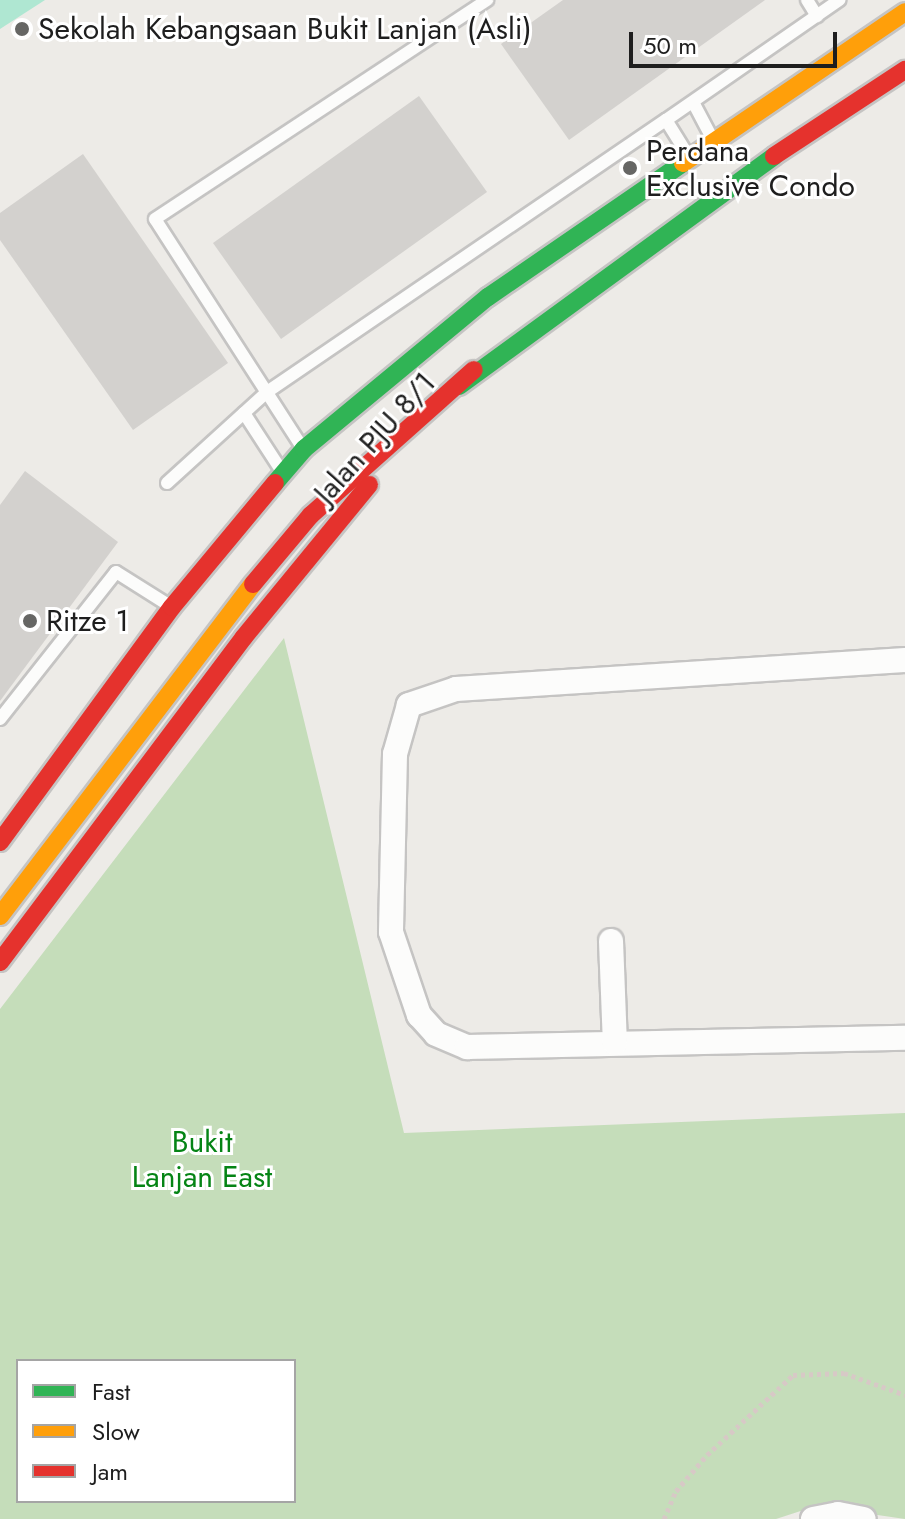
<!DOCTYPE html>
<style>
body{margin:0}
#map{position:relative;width:905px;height:1519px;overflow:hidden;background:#edebe7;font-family:Jost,sans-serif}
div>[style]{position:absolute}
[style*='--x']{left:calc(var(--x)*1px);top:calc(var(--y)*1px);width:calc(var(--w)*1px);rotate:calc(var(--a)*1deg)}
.forest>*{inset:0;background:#c5ddba}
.pitch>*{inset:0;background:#afe7d2}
.building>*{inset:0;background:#d3d1ce}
.path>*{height:5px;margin-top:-2.5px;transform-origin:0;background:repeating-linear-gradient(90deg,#d7c9c6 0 4px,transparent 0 8px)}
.roads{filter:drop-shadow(2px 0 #c5c4c3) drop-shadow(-2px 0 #c5c4c3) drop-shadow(0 2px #c5c4c3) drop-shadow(0 -2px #c5c4c3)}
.lane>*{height:12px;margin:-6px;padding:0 6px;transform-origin:6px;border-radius:6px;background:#fcfcfb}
.street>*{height:24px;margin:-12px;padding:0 12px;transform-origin:12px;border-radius:12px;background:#fcfcfb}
.fast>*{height:18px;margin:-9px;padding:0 9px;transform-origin:9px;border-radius:9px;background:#30b455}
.slow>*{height:18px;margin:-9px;padding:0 9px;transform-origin:9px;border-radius:9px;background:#ff9f0a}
.jam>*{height:18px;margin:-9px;padding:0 9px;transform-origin:9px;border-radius:9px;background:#e5322d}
.dots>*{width:22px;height:22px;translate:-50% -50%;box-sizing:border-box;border:4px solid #fff;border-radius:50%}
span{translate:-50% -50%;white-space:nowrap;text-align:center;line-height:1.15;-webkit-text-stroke:6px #fff;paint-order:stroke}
.poi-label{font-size:30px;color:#1e1e1e}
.left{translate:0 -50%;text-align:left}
.street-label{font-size:30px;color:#1e1e1e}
.park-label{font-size:30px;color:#058415}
.legend{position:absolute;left:16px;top:1359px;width:280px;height:144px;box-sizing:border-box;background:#fff;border:2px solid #a5a5a5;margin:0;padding:10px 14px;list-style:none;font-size:24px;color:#1e1e1e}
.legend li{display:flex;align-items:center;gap:16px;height:40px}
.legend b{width:40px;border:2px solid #a5a5a5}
.scale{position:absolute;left:629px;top:32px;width:208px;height:36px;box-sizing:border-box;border:4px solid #1e1e1e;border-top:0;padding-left:10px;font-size:24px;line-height:28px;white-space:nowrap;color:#1e1e1e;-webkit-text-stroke:6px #fff;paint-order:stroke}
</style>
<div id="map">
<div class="forest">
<div style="clip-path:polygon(evenodd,284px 638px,404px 1133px,905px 1113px,905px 1519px,816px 1506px,776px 1519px,0 1519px,0 1009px,284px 638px,18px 1361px,294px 1361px,294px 1501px,18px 1501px,18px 1361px)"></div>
</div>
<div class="pitch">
<div style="clip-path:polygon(0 0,45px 0,0 29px)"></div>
</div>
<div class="building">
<div style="clip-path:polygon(563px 0,765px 0,569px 140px,501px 44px)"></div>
<div style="clip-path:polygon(419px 96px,487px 192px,281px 339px,213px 243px)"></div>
<div style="clip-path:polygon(83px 154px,228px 363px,133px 430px,0 240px,0 213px)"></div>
<div style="clip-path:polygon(25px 471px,118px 542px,0 701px,0 505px)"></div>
</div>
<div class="path">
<div style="--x:664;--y:1519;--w:30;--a:-67"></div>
<div style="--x:676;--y:1491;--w:48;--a:-49.3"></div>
<div style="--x:707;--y:1455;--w:117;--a:-42.9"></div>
<div style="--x:793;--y:1375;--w:51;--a:-2.2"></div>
<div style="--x:844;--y:1373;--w:65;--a:19.8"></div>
</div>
<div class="roads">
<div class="lane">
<div style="--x:807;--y:0;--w:19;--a:58"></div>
<div style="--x:693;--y:102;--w:43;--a:62.2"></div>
<div style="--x:666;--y:120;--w:211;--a:-34.7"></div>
<div style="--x:244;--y:413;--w:68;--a:57"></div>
<div style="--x:302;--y:447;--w:271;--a:-122.8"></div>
<div style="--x:155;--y:219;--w:398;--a:-33.4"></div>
<div style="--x:167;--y:483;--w:135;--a:-42.3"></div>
<div style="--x:267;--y:392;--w:483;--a:-34.3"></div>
<div style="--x:666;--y:120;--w:44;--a:58.1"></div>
<div style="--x:0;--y:719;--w:187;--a:-51.7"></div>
<div style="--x:116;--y:572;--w:64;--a:32.2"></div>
</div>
<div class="street">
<div style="--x:905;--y:660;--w:450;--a:176.3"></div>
<div style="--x:456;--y:689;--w:50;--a:161.2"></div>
<div style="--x:409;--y:705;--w:51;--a:105.9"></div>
<div style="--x:395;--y:754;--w:178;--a:91.3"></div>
<div style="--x:391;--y:932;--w:88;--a:71.4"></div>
<div style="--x:419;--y:1015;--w:25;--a:48"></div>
<div style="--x:436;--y:1034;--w:34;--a:23"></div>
<div style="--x:467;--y:1047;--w:438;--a:-1.2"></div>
<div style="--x:611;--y:941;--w:102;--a:87.8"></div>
<div style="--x:813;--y:1519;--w:25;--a:-11"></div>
<div style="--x:838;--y:1514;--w:26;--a:11"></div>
</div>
<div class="fast">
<div style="--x:459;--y:386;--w:390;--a:-36.1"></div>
<div style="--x:275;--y:483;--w:45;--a:-49.5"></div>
<div style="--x:304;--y:449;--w:239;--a:-39.6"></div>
<div style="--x:488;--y:297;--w:237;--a:-34.5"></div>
</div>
<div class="slow">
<div style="--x:683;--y:163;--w:268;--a:-34.2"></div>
<div style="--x:0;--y:916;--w:417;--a:-52.7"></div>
</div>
<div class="jam">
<div style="--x:774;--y:156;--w:157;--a:-33.3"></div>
<div style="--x:253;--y:584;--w:90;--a:-50"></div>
<div style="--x:311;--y:515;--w:218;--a:-41.7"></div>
<div style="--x:0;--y:842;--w:291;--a:-53.8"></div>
<div style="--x:172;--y:607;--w:161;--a:-50.3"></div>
<div style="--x:0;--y:962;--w:406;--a:-53.1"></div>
<div style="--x:244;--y:637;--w:197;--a:-50.6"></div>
</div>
</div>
<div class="dots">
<div style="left:22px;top:29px;background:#666664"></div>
<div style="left:630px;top:168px;background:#666664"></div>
<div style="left:30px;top:621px;background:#666664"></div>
</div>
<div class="poi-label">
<span class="left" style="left:38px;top:29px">Sekolah Kebangsaan Bukit Lanjan (Asli)</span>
<span class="left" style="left:646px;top:168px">Perdana<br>Exclusive Condo</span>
<span class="left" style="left:46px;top:621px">Ritze 1</span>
</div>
<div class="street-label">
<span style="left:375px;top:438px;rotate:-48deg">Jalan PJU 8/1</span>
</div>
<div class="park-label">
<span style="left:202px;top:1159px">Bukit<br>Lanjan East</span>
</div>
<ul class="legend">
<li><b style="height:10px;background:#30b455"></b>Fast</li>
<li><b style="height:10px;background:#ff9f0a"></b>Slow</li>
<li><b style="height:10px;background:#e5322d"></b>Jam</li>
</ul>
<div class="scale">50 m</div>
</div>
